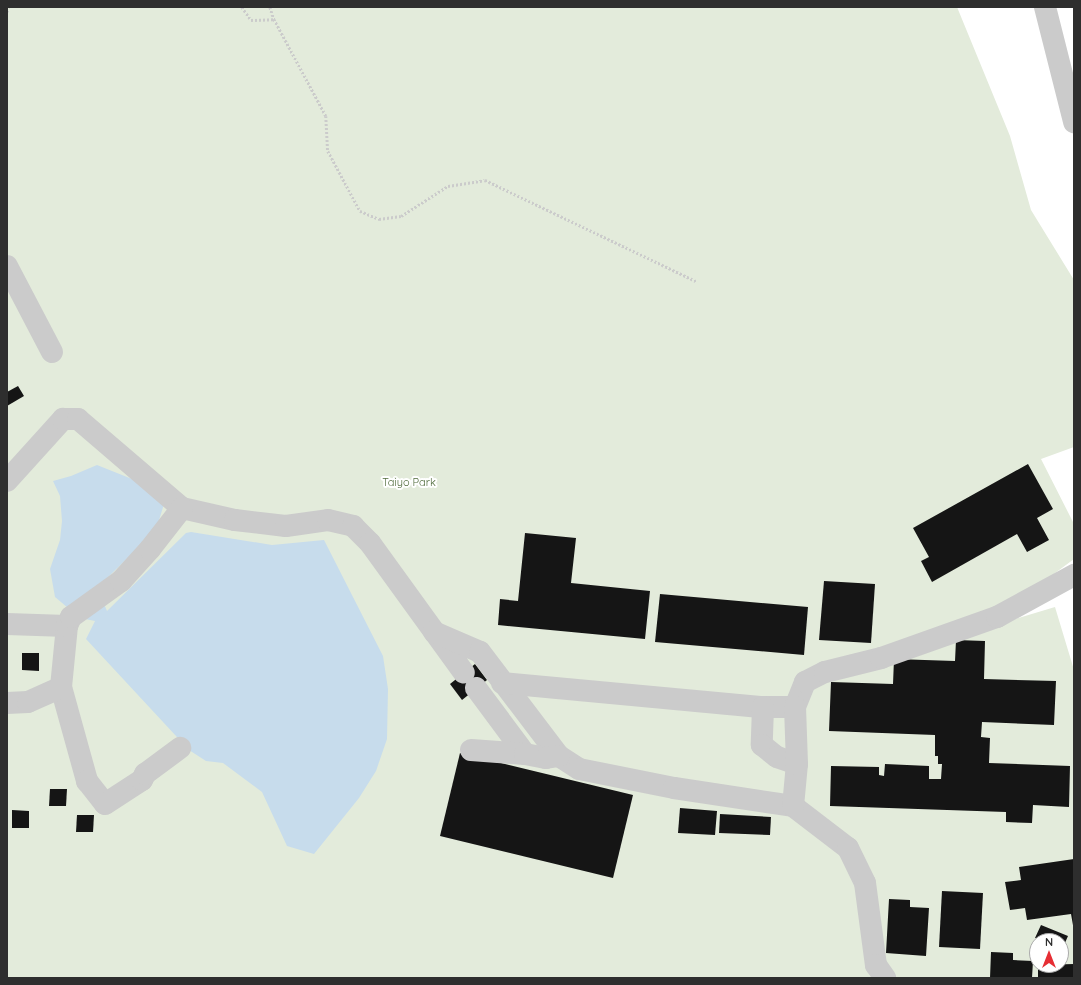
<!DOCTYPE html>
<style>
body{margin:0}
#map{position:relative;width:1081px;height:985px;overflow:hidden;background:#fff;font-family:Quicksand,sans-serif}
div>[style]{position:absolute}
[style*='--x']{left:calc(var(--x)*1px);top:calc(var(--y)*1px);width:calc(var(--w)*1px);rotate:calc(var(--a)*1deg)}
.green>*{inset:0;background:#e3ebdb}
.water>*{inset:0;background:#c7dcec}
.building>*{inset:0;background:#151515}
.path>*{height:2.5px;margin-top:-1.25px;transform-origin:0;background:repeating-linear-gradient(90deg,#cbcbcb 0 2px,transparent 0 4px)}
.minor>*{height:22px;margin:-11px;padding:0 11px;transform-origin:11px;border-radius:11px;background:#cbcbcb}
span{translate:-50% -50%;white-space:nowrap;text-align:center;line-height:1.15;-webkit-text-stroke:4px #fff;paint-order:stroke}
.park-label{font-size:11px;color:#4f6a3b}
.frame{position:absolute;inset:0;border:8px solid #2e2e2e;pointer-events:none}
.north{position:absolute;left:1029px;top:933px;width:40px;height:40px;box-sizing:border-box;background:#fff;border:1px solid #ababab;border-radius:50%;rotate:0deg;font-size:11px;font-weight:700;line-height:16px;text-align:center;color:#2e2e2e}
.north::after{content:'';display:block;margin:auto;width:14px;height:18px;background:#e62e34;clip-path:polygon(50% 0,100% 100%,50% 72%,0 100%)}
</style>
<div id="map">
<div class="green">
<div style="clip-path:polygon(evenodd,7px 7px,957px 7px,1010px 136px,1031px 210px,1074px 280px,1074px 447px,1041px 459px,1074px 524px,1074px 559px,1039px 585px,1002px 623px,1055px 607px,1074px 670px,1074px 978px,7px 978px,7px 7px,1037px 941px,1061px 941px,1061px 965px,1037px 965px,1037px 941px)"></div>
</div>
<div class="water">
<div style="clip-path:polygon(97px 465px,132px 479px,164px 504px,156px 530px,97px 588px,107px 611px,186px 533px,191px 532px,272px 545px,324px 540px,383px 656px,388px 689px,387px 739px,376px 771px,359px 798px,314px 854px,287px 846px,262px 792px,223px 763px,206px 761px,189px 750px,86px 639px,95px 621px,80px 618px,55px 597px,50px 569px,60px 540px,62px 521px,60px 496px,53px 481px,71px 476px)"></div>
</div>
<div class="building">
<div style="clip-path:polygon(18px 386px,24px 396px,7px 406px,7px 392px)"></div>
<div style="clip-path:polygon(1028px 464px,1053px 509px,1037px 518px,1049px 540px,1027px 552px,1017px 534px,932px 582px,921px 561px,929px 557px,913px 528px)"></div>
<div style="clip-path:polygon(525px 533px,576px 538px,571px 583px,650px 591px,645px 639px,498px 625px,500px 599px,518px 601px)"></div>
<div style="clip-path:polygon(824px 581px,875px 584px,871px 643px,819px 640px)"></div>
<div style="clip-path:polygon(660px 594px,808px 607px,804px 655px,655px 642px)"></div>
<div style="clip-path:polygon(956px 640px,985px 641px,984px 679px,1056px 681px,1054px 725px,982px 722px,981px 737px,990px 738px,989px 763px,1070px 766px,1069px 807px,1033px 805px,1032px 823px,1006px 822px,1006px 812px,830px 806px,831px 766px,879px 767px,879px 775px,884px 776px,885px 764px,929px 766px,929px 779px,941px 779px,942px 764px,938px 764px,938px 756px,935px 756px,935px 735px,829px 731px,831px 682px,893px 684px,894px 659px,955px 661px)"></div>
<div style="clip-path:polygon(22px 653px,39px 653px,39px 671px,22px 670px)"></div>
<div style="clip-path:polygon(475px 664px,487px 680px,462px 700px,450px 684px)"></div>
<div style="clip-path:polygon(460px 753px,633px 795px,613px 878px,440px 836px)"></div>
<div style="clip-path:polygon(50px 789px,67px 789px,66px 806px,49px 806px)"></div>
<div style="clip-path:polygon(680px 808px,717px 811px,715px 835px,678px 833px)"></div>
<div style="clip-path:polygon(12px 810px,29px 811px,29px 828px,12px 828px)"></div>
<div style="clip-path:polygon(720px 814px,771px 817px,770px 835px,719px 833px)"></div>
<div style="clip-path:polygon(77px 815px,94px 815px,93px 832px,76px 832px)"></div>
<div style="clip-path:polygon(1074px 859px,1074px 931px,1071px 914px,1027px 920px,1025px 908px,1010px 910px,1005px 882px,1021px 880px,1019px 867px)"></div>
<div style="clip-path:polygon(942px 891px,983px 893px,980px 949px,939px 947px)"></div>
<div style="clip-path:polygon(889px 899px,910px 900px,910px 907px,929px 908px,926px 956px,886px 953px)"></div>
<div style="clip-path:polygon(1041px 925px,1068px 936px,1061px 952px,1061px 941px,1035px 938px)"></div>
<div style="clip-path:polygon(991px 952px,1013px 953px,1013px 960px,1033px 961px,1032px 978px,990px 978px)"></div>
<div style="clip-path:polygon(1074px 964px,1074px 978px,1038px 978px,1038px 965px)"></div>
</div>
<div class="path">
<div style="--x:242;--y:7;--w:16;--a:55"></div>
<div style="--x:251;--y:20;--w:23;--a:-2"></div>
<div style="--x:270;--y:7;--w:13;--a:72"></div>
<div style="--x:274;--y:19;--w:110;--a:61.8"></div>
<div style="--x:326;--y:116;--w:35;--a:87"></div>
<div style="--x:328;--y:151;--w:68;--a:61.9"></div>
<div style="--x:360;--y:211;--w:21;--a:23"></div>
<div style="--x:379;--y:219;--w:22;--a:-8"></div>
<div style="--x:401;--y:216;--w:56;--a:-32.6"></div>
<div style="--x:448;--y:186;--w:37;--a:-9"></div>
<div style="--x:485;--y:180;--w:234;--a:25.6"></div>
<div style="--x:7;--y:12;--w:5;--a:-79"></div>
</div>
<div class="minor">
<div style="--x:1045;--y:7;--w:119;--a:75.8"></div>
<div style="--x:7;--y:266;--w:97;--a:62.4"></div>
<div style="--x:7;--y:481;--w:84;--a:-47.9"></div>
<div style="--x:63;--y:419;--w:15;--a:0"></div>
<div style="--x:78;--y:419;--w:137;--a:40.6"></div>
<div style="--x:182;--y:508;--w:54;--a:12.8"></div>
<div style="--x:235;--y:520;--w:51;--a:6.7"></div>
<div style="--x:286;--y:526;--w:42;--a:-8.1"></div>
<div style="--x:328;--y:520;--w:26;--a:13"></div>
<div style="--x:353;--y:526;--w:24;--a:45"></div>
<div style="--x:370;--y:543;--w:160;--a:54.1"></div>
<div style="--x:7;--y:624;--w:60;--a:1.9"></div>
<div style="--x:434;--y:632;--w:50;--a:23.5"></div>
<div style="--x:480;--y:652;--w:131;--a:52.8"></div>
<div style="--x:559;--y:756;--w:24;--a:33"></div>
<div style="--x:579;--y:769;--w:97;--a:11.3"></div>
<div style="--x:674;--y:788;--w:120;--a:8.6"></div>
<div style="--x:793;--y:806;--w:69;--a:37.4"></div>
<div style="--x:848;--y:848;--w:39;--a:64"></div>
<div style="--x:865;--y:883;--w:83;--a:82.4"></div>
<div style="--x:876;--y:965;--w:16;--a:55"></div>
<div style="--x:502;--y:683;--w:262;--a:5.3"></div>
<div style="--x:763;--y:707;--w:32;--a:0"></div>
<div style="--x:795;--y:707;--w:27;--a:-68"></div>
<div style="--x:805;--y:682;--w:22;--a:-27"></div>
<div style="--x:825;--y:672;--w:58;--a:-14"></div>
<div style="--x:881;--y:658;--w:123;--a:-19.5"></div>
<div style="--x:997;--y:617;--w:88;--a:-28.6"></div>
<div style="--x:61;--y:687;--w:98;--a:74.5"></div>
<div style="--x:87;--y:781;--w:29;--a:52"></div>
<div style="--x:105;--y:804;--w:44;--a:-33"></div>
<div style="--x:142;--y:780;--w:7;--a:-63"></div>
<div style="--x:145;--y:774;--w:44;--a:-36.6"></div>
<div style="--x:476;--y:688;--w:82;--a:53.4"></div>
<div style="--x:7;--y:703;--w:21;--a:-3"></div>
<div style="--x:28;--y:702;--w:36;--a:-24"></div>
<div style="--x:61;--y:687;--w:61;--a:-84.4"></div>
<div style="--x:67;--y:626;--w:10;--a:-66"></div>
<div style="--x:71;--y:617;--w:62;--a:-35.8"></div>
<div style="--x:121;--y:581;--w:43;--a:-47.8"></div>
<div style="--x:150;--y:549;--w:52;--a:-52"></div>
<div style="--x:763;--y:707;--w:38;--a:92"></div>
<div style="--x:762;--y:745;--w:19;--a:39"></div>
<div style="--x:777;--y:757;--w:21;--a:19"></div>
<div style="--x:471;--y:750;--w:54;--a:4.2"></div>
<div style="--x:525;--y:754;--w:21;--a:11"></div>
<div style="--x:546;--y:758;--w:13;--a:-9"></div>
<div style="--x:793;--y:806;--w:42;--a:-84.6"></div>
<div style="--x:797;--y:764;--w:57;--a:-92"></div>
</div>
<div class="park-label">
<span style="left:409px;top:482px">Taiyo Park</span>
</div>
<div class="frame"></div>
<div class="north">N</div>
</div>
